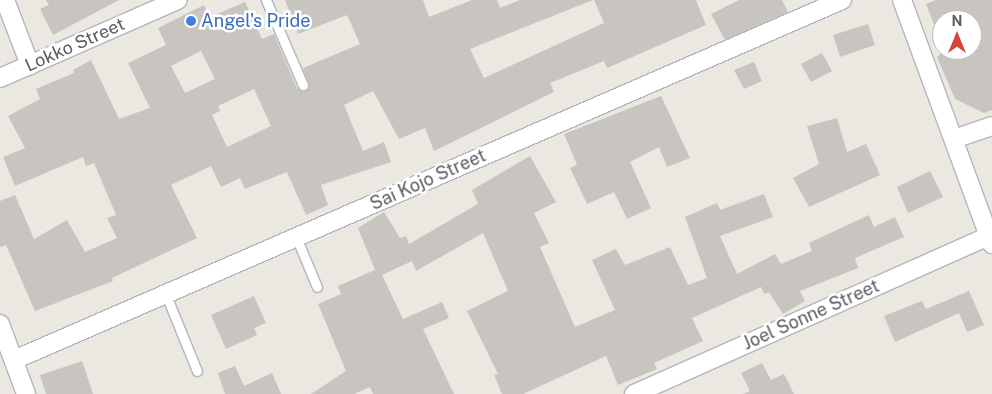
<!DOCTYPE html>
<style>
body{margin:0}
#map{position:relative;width:992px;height:394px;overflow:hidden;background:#eae8e0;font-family:"Public Sans",sans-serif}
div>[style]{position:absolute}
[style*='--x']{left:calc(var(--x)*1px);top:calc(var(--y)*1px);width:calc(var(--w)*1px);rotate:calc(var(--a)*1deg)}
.building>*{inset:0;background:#c8c4c0}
.roads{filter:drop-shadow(1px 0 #b3b6ba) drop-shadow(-1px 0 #b3b6ba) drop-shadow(0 1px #b3b6ba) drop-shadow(0 -1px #b3b6ba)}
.lane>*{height:9px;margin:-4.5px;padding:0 4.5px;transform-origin:4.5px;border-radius:4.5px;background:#fff}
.street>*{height:18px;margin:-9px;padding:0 9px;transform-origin:9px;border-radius:9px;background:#fff}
.dots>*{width:14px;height:14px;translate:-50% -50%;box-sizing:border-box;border:2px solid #fff;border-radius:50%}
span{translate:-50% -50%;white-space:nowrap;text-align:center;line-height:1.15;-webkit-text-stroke:5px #fff;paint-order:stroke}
.shop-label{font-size:18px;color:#366cbe}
.left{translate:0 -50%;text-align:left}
.street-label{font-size:18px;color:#595c60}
.north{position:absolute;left:932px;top:10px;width:50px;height:50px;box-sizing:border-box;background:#fff;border:1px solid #bdbebf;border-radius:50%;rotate:0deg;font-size:14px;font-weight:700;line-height:20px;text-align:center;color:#595c60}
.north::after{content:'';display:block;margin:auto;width:18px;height:22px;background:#d7423a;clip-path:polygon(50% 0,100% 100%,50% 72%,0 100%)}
</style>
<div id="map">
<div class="building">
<div style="clip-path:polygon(46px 0,119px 0,53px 35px,40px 9px,49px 5px)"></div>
<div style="clip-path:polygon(evenodd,285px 0,423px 0,429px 17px,472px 0,497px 0,500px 8px,520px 0,593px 0,470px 49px,484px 78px,604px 23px,594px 0,696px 0,706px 25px,607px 68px,604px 61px,550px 83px,554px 92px,434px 151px,425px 128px,399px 139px,373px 91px,344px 105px,363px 151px,384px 142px,391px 162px,321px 185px,328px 205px,306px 215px,287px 172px,245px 189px,240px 178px,221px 187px,211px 166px,171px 185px,197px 238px,112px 278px,113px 281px,35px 311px,6px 245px,0 247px,0 201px,15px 195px,34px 239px,67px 220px,85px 252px,117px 238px,107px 218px,116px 215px,94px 163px,86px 166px,83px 157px,15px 186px,3px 157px,25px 148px,8px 116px,40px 99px,36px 89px,74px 73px,73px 70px,91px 60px,119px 119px,150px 108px,128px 63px,166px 45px,158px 28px,204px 5px,210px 17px,245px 2px,262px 39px,274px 34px,297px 88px,305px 91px,309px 85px,303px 68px,360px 44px,347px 15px,298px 34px,285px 0,201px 51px,215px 79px,185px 93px,171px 66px,201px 51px,285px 0,254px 89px,271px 126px,227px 147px,212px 115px,220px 111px,218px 106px,254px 89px)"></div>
<div style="clip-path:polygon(739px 0,782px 0,788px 12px,725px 40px,711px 14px)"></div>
<div style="clip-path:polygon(936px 0,992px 0,992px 110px,984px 113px,955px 99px,937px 57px,944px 50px,972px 50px,972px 20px,942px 20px,942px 45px,926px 4px)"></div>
<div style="clip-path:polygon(868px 24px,875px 45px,840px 57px,833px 35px)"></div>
<div style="clip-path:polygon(822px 53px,832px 71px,811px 82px,801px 64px)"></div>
<div style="clip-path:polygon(754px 62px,762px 81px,744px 89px,734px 70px)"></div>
<div style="clip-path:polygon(661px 96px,690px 158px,667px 167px,659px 147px,630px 162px,651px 208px,627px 219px,614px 192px,587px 204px,570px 168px,577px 165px,564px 134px)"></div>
<div style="clip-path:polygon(837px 118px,847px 152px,866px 144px,880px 175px,809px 207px,793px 178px,819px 164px,807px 126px)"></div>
<div style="clip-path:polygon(530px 156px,556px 202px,534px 213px,549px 243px,540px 247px,575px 327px,615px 310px,592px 260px,616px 249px,625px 265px,670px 247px,688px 285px,707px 278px,685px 217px,717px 203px,720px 210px,764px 194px,773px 217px,720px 236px,737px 274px,775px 254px,781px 264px,812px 251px,809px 243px,869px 215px,874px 227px,895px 217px,904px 237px,855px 258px,858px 268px,800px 291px,805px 301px,783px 314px,769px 292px,764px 294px,761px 287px,692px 318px,703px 341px,654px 363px,657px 369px,618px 385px,606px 356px,523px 394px,502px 394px,494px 375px,498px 374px,467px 311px,508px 291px,483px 233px,416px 271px,412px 261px,382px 275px,403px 319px,442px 302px,449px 318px,423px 329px,454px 394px,373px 394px,370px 387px,354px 394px,311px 394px,346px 371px,318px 304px,341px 294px,338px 286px,375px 270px,358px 228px,384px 212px,400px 238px,406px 236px,409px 244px,478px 204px,472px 190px)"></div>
<div style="clip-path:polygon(930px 171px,943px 197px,908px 213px,897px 187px)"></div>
<div style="clip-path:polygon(969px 291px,984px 325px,967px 332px,959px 313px,895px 342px,884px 316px,922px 301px,926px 309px)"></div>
<div style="clip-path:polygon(254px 296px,266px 323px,254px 328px,257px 335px,226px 349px,211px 315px)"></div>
<div style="clip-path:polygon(82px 361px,93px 394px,46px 394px,40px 375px)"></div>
<div style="clip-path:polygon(762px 363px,771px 380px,784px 374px,794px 394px,743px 394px,750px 391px,741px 373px)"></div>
<div style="clip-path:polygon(235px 366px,244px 386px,272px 373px,281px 394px,225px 394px,218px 373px)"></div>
</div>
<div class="roads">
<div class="lane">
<div style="--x:266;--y:0;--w:93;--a:66.5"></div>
<div style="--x:296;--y:237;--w:54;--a:67.2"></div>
<div style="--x:166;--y:295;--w:82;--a:67.8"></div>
</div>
<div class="street">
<div style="--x:5;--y:0;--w:70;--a:69"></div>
<div style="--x:902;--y:0;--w:260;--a:69.8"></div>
<div style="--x:0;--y:78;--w:194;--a:-23.7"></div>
<div style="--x:954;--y:139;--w:40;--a:-18.9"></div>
<div style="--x:0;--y:324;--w:75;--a:69.6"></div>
<div style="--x:14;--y:360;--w:903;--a:-23.5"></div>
<div style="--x:634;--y:394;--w:389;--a:-24"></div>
</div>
</div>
<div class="dots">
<div style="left:191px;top:21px;background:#3f7fe0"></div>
</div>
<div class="shop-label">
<span class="left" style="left:201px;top:21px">Angel's Pride</span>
</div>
<div class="street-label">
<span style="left:75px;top:45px;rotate:-24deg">Lokko Street</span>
<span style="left:428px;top:180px;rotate:-24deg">Sai Kojo Street</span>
<span style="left:811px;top:315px;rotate:-24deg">Joel Sonne Street</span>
</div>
<div class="north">N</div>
</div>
